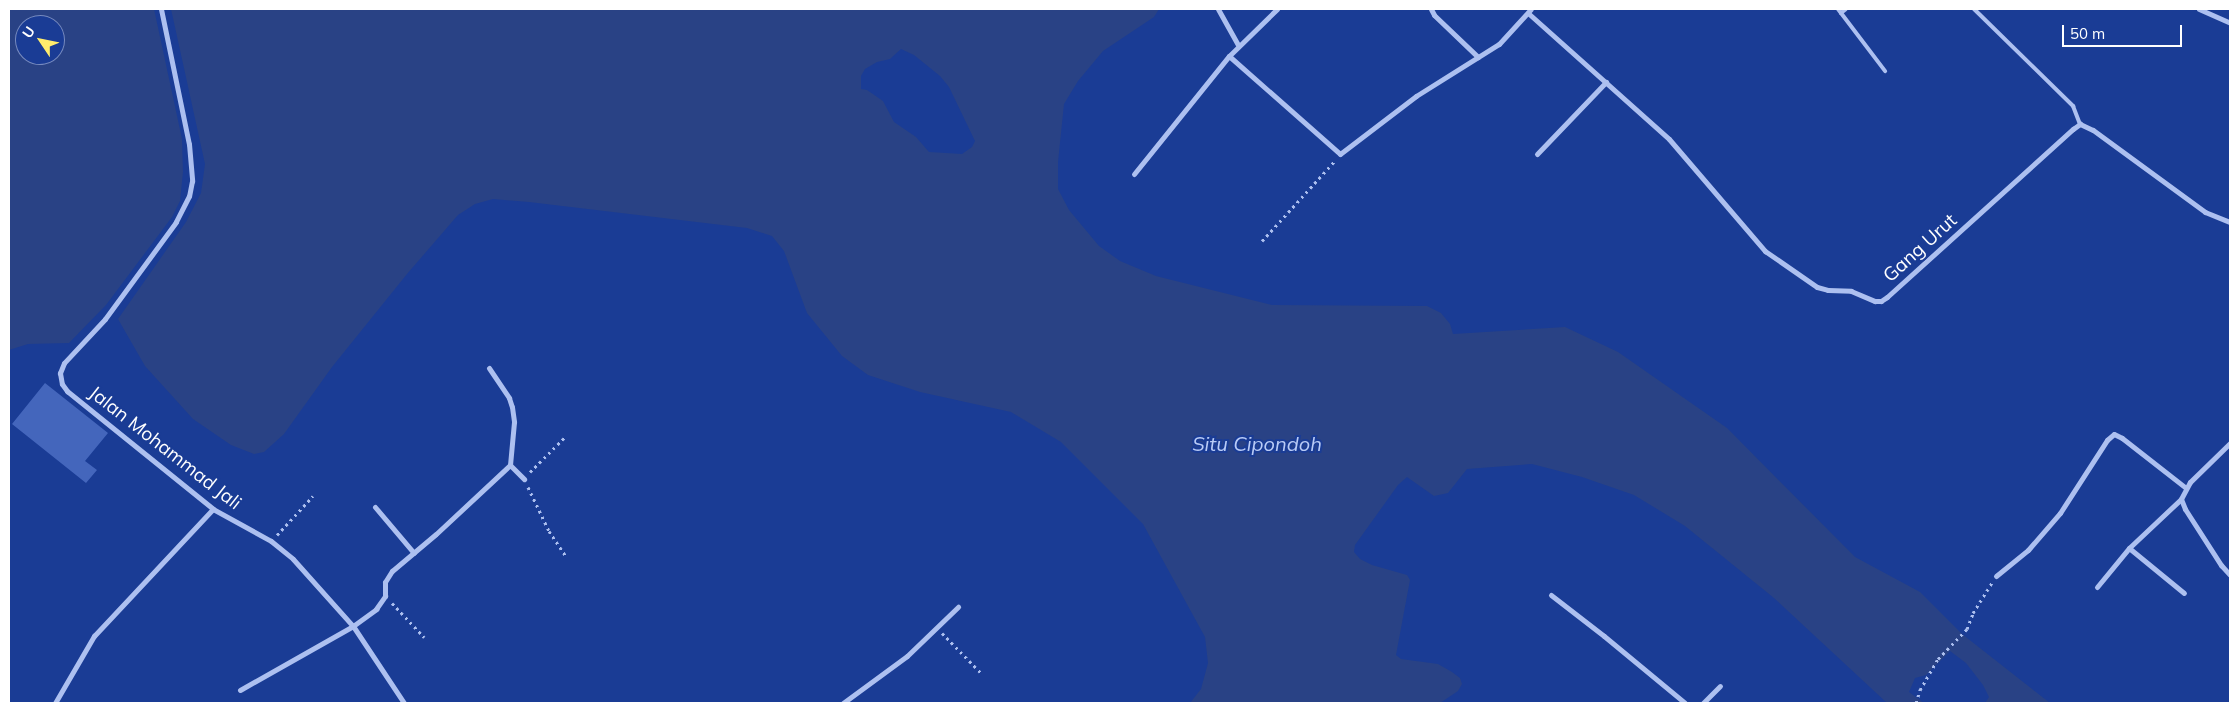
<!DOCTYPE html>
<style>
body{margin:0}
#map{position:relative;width:2239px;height:712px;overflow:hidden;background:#1a3c95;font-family:Mulish,sans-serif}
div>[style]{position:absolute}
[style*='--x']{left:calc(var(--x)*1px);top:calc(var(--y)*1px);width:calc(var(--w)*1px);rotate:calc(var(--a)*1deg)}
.water>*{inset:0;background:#294285}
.building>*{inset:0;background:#4466bc}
.path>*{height:3px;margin-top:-1.5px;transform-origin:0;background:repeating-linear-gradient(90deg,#adc0f0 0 2.5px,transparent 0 6.5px)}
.lane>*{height:4px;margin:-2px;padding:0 2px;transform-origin:2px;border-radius:2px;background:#adc0f0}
.street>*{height:5px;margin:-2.5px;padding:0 2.5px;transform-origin:2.5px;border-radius:2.5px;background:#adc0f0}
span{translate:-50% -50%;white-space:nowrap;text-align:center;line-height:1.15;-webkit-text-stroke:4px #1a3c95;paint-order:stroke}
.street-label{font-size:19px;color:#fff}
.water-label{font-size:20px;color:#b9cbf6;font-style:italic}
.frame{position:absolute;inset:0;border:10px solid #fff;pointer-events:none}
.north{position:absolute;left:15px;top:15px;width:50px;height:50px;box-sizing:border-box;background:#1a3c95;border:1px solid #768abf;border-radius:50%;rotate:304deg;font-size:14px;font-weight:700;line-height:20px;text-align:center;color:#fff}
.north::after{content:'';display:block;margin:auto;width:18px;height:22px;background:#ffec6c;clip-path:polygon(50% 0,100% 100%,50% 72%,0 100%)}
.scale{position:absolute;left:2062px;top:25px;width:120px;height:22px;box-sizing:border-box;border:2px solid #fff;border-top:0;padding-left:6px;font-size:15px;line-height:18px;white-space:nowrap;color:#fff;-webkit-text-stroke:4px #1a3c95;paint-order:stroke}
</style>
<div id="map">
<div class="water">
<div style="clip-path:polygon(evenodd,9px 9px,154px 9px,182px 139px,183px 172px,180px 201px,172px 217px,106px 305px,69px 343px,28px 344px,9px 350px,9px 9px,25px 25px,55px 25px,55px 55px,25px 55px,25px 25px)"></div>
<div style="clip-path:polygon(evenodd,171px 9px,1159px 9px,1154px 17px,1103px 51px,1078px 81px,1064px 104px,1058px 162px,1058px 189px,1069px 210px,1099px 246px,1120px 261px,1156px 276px,1272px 305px,1427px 306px,1441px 313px,1450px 324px,1453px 334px,1565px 327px,1618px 352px,1727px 428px,1855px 557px,1920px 592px,1962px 634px,2050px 703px,1985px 703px,1989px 697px,1983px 685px,1966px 663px,1950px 651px,1926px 675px,1915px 678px,1909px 692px,1924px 703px,1887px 703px,1774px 598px,1685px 526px,1634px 495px,1582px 477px,1532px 464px,1467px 469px,1448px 493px,1434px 496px,1407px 477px,1398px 485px,1355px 545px,1354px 552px,1360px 559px,1372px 565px,1407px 575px,1410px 580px,1396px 655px,1401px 659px,1438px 664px,1452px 672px,1460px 678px,1462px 684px,1458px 691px,1440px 703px,1190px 703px,1201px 689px,1208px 663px,1205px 637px,1143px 524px,1061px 442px,1011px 412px,920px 392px,868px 375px,842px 356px,807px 313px,784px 251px,772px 236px,747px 228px,529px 202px,493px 199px,475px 204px,458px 215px,407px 274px,332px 367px,284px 434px,264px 452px,254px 454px,231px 445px,193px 419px,145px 366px,118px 319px,186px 222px,201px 193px,205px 164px,171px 9px,901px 49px,914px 55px,940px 76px,949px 87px,975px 141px,972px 147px,962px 154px,929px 152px,916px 137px,894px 122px,883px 101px,867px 90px,861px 89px,861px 76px,865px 69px,877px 62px,890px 59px,901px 49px)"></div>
</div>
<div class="building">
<div style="clip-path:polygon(45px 383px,108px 433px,85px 461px,97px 470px,86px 483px,12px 424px)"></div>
</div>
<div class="path">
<div style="--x:1262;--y:241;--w:107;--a:-47.7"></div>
<div style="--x:530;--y:472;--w:52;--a:-45"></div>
<div style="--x:528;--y:487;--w:49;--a:64.5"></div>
<div style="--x:549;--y:531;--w:29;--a:56"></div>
<div style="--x:277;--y:535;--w:53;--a:-47.3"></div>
<div style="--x:392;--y:603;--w:47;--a:46.7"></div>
<div style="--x:942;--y:633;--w:57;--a:45.7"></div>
<div style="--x:1916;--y:703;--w:14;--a:-73"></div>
<div style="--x:1920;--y:690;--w:36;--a:-60"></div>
<div style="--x:1938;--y:659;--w:42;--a:-46"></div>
<div style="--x:1967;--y:629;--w:17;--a:-69"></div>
<div style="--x:1973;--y:613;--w:36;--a:-58"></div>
</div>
<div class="lane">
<div style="--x:1838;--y:9;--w:5;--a:53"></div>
<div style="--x:1841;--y:13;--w:6;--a:-39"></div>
<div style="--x:1974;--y:9;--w:139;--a:44.4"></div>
<div style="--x:2073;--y:106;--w:19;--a:69"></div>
<div style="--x:1841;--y:13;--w:73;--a:52.8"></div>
</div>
<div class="street">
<div style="--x:161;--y:9;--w:138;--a:78.3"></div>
<div style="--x:189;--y:144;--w:37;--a:85"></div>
<div style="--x:192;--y:181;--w:15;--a:101"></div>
<div style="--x:189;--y:196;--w:29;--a:117"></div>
<div style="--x:176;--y:222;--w:120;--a:126.2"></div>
<div style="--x:105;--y:319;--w:60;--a:133"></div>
<div style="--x:64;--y:363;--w:11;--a:112"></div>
<div style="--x:60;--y:373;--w:11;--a:80"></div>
<div style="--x:62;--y:384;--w:9;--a:54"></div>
<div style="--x:67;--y:391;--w:188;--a:38.9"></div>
<div style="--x:213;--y:509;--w:66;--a:28.9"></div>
<div style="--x:271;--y:541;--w:28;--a:39"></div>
<div style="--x:293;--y:559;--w:90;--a:48.2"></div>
<div style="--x:353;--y:626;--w:92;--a:56.5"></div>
<div style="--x:1218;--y:9;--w:41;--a:60.9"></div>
<div style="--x:1431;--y:9;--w:7;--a:63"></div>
<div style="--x:1434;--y:15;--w:61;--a:43.7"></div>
<div style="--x:2199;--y:9;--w:34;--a:24"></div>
<div style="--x:1528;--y:13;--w:189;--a:41.8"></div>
<div style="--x:1669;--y:139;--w:148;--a:49.4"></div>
<div style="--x:1765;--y:251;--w:63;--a:34.7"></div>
<div style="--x:1817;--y:287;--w:11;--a:15"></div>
<div style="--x:1828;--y:290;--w:23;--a:2"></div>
<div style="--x:1851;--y:291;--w:26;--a:23"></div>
<div style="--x:1875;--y:301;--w:6;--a:0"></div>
<div style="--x:1881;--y:301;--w:7;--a:-34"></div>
<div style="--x:1887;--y:297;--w:251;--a:-42.1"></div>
<div style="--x:2073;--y:129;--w:9;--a:-36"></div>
<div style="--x:2080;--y:124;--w:14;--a:25"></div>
<div style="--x:2093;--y:130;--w:139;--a:36.2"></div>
<div style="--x:2205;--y:212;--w:27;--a:22"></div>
<div style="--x:1229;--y:56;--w:67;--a:-44.4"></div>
<div style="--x:1537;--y:154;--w:100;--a:-46.2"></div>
<div style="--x:1134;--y:174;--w:151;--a:-51.2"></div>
<div style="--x:1229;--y:56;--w:148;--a:41.4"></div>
<div style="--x:1340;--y:154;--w:96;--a:-37.3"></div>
<div style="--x:1416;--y:96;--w:98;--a:-32.1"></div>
<div style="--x:1499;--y:44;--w:47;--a:-47.6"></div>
<div style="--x:489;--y:368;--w:36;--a:56"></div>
<div style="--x:509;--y:398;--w:9;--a:72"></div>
<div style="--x:512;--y:407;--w:15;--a:82"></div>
<div style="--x:514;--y:422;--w:43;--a:95.3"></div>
<div style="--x:2230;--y:443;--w:56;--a:135.7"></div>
<div style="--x:2190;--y:482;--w:19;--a:118"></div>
<div style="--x:2181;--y:499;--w:11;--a:68"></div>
<div style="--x:2185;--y:509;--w:67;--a:57.3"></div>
<div style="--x:2221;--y:565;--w:13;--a:48"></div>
<div style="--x:375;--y:507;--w:60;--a:49.7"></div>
<div style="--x:2129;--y:548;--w:71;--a:39.3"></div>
<div style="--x:1996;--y:576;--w:41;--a:-39.1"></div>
<div style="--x:2028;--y:550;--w:49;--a:-49.1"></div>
<div style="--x:2060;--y:513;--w:87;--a:-57.2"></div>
<div style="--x:2107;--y:440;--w:9;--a:-41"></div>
<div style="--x:2114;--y:434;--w:9;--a:27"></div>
<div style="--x:2122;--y:438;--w:81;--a:38"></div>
<div style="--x:2097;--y:587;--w:50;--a:-50.6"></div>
<div style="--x:2129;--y:548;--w:71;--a:-43.3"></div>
<div style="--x:1551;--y:595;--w:67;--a:37.7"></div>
<div style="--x:1604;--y:636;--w:105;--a:39.6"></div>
<div style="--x:240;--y:690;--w:130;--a:-29.5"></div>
<div style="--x:353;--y:626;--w:29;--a:-36"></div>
<div style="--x:376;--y:609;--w:16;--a:-55"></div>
<div style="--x:385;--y:596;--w:14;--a:-90"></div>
<div style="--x:385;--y:582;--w:13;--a:-58"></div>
<div style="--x:392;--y:571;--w:57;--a:-40.1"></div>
<div style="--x:436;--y:534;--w:101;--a:-43"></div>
<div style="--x:510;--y:465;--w:20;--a:45"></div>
<div style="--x:55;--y:703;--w:78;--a:-59.8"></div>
<div style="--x:94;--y:636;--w:174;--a:-46.9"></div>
<div style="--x:843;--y:703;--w:79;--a:-36.3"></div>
<div style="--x:907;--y:656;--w:71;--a:-43.9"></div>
<div style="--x:1703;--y:703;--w:24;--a:-45"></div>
</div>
<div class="street-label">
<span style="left:1920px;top:248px;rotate:-42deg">Gang Urut</span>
<span style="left:165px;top:448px;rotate:38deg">Jalan Mohammad Jali</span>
</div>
<div class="water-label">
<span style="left:1257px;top:443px">Situ Cipondoh</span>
</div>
<div class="frame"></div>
<div class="north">U</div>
<div class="scale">50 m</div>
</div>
